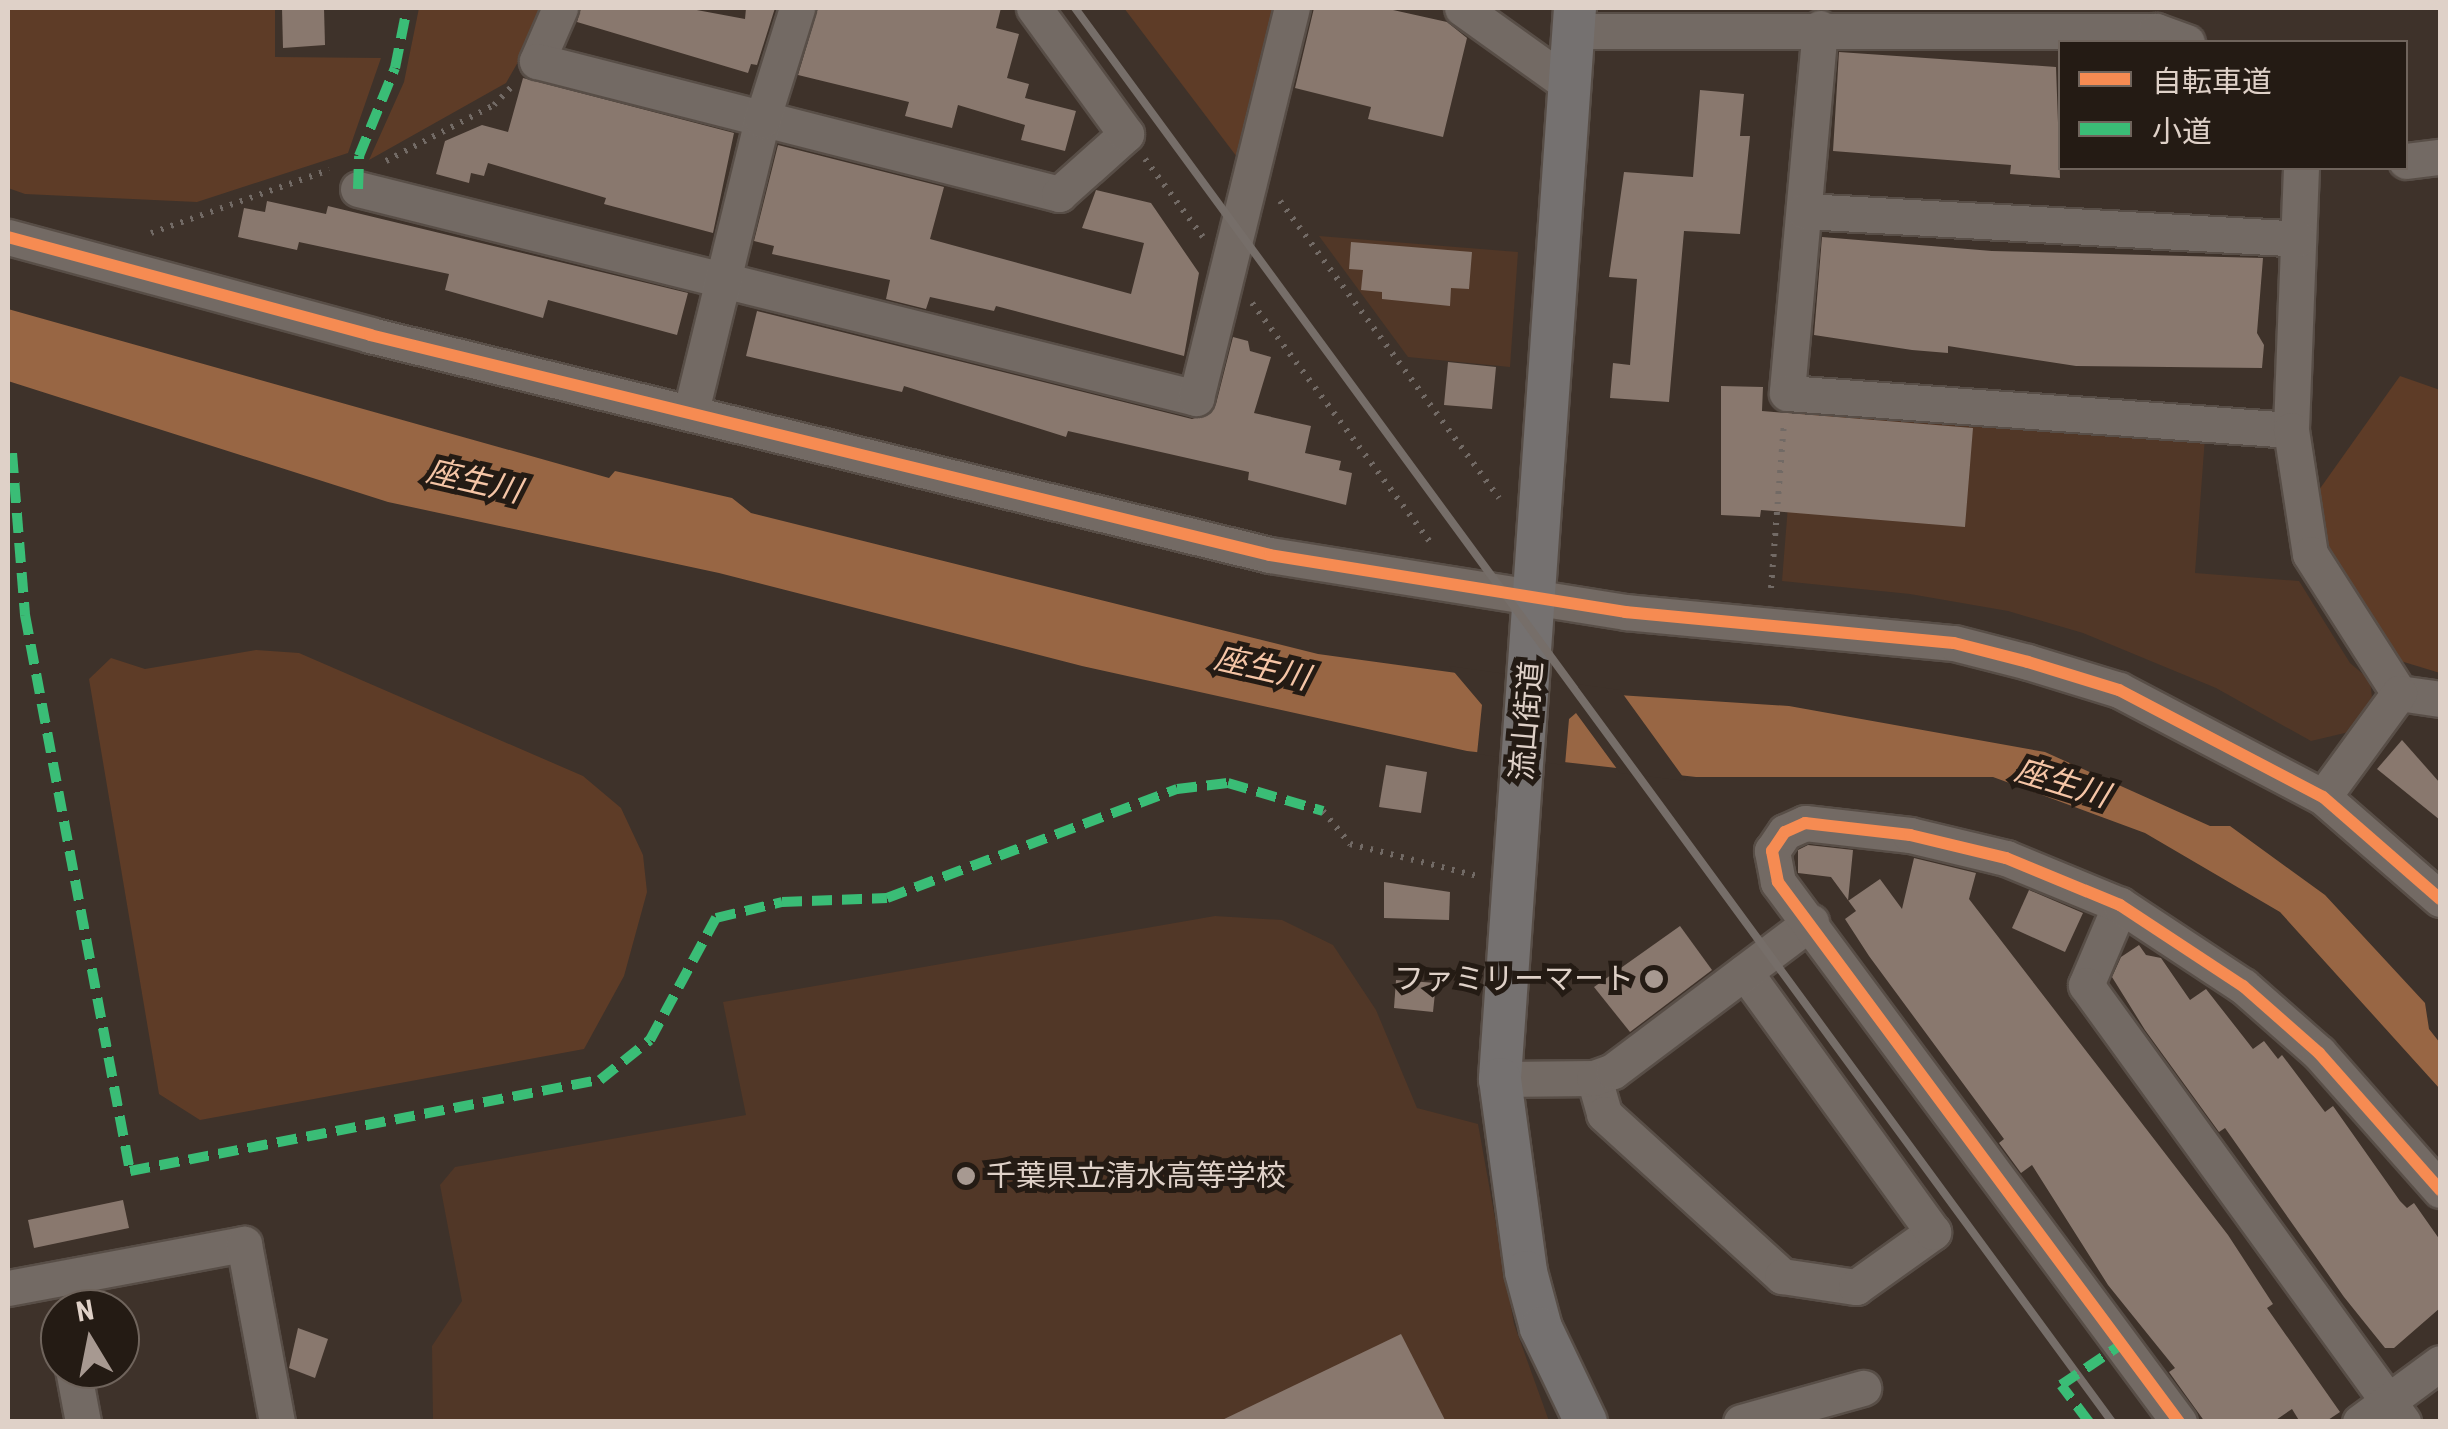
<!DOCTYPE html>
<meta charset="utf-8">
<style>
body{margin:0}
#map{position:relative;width:2448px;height:1429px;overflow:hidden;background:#3e322a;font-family:"Roboto Condensed","Noto Sans JP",sans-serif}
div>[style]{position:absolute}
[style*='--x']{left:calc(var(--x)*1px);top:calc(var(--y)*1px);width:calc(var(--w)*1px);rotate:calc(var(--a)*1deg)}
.built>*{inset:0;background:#513727}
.green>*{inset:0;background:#5e3c27}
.water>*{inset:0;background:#986644}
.pier>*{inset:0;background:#3e322a}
.building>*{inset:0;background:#89786e}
.path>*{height:6px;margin-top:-3px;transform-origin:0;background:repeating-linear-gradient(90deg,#726a65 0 2.5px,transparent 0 10.5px)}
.roads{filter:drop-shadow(2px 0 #584e47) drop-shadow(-2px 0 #584e47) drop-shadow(0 2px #584e47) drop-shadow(0 -2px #584e47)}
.minor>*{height:35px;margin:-17.5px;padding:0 17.5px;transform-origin:17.5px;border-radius:17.5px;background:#736a64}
.major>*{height:42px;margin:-21px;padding:0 21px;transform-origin:21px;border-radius:21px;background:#757170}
.rail>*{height:8px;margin:-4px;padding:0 4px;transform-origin:4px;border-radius:4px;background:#766e69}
.quiet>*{height:10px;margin-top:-5px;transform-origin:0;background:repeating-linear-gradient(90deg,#3abd76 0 20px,transparent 0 30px)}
.cycleway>*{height:12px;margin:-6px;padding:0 6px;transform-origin:6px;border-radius:6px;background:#f68b52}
.dots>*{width:28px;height:28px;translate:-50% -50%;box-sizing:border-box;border:5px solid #241b14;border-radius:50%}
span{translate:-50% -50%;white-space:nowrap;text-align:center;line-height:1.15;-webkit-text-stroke:10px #241b14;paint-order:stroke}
.street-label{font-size:30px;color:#dfd1c8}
.poi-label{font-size:30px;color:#dfd1c8}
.right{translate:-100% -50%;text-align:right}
.left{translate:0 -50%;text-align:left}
.water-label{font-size:32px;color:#f5c5a6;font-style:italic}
.frame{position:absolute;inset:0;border:10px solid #dfd1c8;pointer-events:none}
.legend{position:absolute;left:2058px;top:40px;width:350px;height:130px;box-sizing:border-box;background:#241b14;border:2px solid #6f645c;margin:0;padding:12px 18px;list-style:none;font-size:30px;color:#dfd1c8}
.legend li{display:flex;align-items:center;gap:20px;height:50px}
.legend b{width:50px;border:2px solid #6f645c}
.north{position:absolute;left:40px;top:1289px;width:100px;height:100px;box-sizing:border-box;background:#241b14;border:2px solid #6f645c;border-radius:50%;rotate:350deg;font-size:28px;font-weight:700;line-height:40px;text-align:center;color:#dfd1c8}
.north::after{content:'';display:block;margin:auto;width:35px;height:45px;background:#a79991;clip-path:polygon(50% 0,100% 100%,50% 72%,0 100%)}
</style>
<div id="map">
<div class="built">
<div style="clip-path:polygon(1319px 236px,1518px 252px,1510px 367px,1408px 357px)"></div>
<div style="clip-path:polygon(1796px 405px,2205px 437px,2195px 573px,2299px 581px,2350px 663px,2370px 680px,2372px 697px,2349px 732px,2311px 741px,2216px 688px,2083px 633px,2008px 611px,1910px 594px,1782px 581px)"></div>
<div style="clip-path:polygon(1215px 916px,1282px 920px,1333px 945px,1376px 1010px,1417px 1108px,1478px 1124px,1514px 1324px,1549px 1421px,433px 1421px,432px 1346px,462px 1301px,440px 1185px,455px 1167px,746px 1115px,723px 1002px)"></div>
</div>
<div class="green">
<div style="clip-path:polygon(8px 8px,275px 8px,275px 57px,381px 58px,348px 153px,197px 202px,25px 194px,8px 188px)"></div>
<div style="clip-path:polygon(419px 8px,549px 8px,506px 83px,369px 160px,404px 82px)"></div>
<div style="clip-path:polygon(1124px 8px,1275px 8px,1237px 157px)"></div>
<div style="clip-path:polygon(2400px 376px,2440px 390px,2440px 673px,2394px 659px,2332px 561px,2314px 497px)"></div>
<div style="clip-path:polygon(256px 650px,299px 653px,583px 776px,621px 808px,643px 855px,647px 892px,624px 976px,584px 1049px,200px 1120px,159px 1094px,89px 679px,111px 658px,145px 669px)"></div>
</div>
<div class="water">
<div style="clip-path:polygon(8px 309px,609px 478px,615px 471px,732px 498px,751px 513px,1318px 654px,1618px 695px,1789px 706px,2045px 752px,2210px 826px,2230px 826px,2325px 895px,2425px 1003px,2429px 1029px,2440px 1043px,2440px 1089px,2280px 912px,2145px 833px,1993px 777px,1696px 777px,1467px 751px,1082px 666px,719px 573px,388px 502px,8px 381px)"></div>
</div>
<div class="pier">
<div style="clip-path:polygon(1449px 666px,1620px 690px,1686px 781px,1620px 773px,1576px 713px,1569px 719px,1565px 765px,1477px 754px,1482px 705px)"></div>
</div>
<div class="building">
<div style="clip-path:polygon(282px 8px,324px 8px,325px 45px,283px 48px)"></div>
<div style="clip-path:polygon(581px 8px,686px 8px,745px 19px,746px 8px,775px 8px,757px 65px,751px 64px,748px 73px,577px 22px)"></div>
<div style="clip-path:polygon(818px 8px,1001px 8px,996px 28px,1019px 34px,1007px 78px,1029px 84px,1025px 98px,1076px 111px,1065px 151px,1021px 140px,1025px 125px,958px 105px,952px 128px,905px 116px,909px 102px,798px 75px)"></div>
<div style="clip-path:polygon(1314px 8px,1384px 8px,1447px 22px,1467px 38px,1443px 137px,1368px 119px,1371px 107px,1295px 88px)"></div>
<div style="clip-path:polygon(1839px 52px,2056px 67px,2060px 178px,2010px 174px,2011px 165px,1833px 151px)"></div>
<div style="clip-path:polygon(523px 78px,734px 133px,713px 233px,604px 204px,606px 198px,488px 163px,484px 176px,471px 173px,469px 183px,436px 174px,445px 141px,482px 125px,508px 132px)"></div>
<div style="clip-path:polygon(1700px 90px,1744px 94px,1740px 136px,1750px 136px,1740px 234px,1684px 231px,1669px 402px,1610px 398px,1613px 363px,1630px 365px,1637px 279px,1609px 277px,1624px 172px,1693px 177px)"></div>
<div style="clip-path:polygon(778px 145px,944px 187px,930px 239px,1131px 294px,1144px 243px,1082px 228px,1096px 190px,1151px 203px,1199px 273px,1184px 356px,996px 306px,994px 311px,930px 297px,926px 309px,886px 299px,890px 280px,772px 254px,774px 246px,754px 241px)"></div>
<div style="clip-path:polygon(267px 201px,326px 214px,328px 206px,688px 293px,677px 335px,548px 300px,543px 318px,445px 290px,449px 274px,299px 242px,297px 250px,238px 237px,244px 208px,265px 212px)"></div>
<div style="clip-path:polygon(1822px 237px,1992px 251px,2263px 258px,2257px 333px,2264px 345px,2262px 368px,2076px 366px,1948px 346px,1948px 353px,1912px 350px,1814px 335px)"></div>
<div style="clip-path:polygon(1351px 242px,1472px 252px,1469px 289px,1451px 288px,1450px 306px,1382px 299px,1382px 292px,1361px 290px,1363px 270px,1349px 269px)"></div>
<div style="clip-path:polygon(757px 311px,1192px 419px,1211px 413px,1216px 404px,1233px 337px,1248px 341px,1250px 351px,1271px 357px,1254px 413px,1311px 426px,1305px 453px,1341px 461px,1339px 470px,1352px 473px,1346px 505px,1248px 480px,1249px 472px,1068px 431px,1066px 437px,904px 386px,902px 392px,746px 356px)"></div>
<div style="clip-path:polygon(1448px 362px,1496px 367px,1492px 409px,1444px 405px)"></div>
<div style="clip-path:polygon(1721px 386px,1763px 387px,1762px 411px,1973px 428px,1965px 527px,1761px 510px,1760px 517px,1721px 515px)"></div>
<div style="clip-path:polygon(2402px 740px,2440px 783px,2440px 820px,2377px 769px)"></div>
<div style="clip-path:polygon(1386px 765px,1427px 772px,1421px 813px,1379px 807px)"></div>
<div style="clip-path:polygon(1808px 845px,1853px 850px,1848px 901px,1880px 879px,1902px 909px,1914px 858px,1976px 873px,1969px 899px,2228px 1235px,2273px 1304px,2267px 1308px,2340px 1412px,2325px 1422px,2300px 1422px,2292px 1409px,2273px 1422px,2205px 1422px,2169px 1372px,2175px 1368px,2108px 1285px,2032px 1165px,2021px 1173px,1999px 1143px,2004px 1139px,1869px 956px,1845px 919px,1856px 911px,1831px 877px,1798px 873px,1798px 850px)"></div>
<div style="clip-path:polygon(1384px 882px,1450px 892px,1449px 920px,1384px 918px)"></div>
<div style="clip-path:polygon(2029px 890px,2083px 913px,2065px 952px,2012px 928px)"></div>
<div style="clip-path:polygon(1680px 926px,1712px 970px,1630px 1032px,1594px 987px)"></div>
<div style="clip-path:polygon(2139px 945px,2146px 955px,2161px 958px,2190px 1000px,2206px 989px,2253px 1049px,2264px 1041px,2278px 1059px,2282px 1055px,2325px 1112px,2333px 1106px,2400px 1201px,2407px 1208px,2414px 1203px,2440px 1240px,2440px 1308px,2394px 1348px,2385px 1348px,2344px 1297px,2225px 1128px,2219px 1132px,2145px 1030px,2112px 977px,2121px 957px)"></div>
<div style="clip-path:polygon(1396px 980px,1436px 983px,1433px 1012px,1394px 1008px)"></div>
<div style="clip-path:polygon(123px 1200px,129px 1228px,34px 1248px,28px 1220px)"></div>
<div style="clip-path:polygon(298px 1328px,328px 1339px,315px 1378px,289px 1368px)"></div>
<div style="clip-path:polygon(1401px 1334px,1446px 1422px,1218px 1422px)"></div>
</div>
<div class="path">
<div style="--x:1145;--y:159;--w:97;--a:53.4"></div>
<div style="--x:386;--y:161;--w:122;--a:-27.4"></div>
<div style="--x:494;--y:105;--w:30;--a:-46"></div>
<div style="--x:1280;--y:201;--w:369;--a:53.6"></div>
<div style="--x:151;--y:233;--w:189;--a:-19.5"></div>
<div style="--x:1252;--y:303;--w:303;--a:53.3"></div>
<div style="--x:1771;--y:588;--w:165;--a:-85.5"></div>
<div style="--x:1323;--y:811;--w:43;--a:50.7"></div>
<div style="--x:1350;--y:844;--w:131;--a:14.1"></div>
</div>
<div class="roads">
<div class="minor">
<div style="--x:560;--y:8;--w:58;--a:113.5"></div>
<div style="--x:537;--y:61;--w:539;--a:14.29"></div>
<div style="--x:1059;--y:194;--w:90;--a:-41.8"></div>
<div style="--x:1126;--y:134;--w:156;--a:-126.1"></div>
<div style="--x:1462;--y:8;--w:134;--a:35.6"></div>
<div style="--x:1820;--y:28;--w:366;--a:95.2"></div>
<div style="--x:1787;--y:393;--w:505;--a:4.2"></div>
<div style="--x:1574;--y:31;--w:582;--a:0"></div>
<div style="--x:2156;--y:31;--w:33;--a:20"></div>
<div style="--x:2406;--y:161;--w:34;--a:-7"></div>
<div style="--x:2301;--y:168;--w:262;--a:92.2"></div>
<div style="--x:2291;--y:430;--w:125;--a:81.3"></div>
<div style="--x:2310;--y:554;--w:165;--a:57.4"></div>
<div style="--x:2399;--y:693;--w:41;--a:8.3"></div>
<div style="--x:358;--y:189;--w:864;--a:14"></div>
<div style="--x:1196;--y:398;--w:402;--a:-76.2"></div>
<div style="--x:1804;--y:211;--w:495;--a:3.2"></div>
<div style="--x:8;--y:237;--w:375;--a:15.1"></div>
<div style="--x:370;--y:335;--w:926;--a:13.74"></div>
<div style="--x:1270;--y:555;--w:360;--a:9.1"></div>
<div style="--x:1625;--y:612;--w:330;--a:5.4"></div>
<div style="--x:1954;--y:643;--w:76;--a:14.4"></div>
<div style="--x:2028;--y:662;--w:95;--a:17.1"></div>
<div style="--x:2119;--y:690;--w:230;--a:27.7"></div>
<div style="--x:2323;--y:797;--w:155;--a:41.1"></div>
<div style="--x:691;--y:411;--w:300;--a:-76.3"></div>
<div style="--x:762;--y:120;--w:117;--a:-72.6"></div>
<div style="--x:2323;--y:797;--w:129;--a:-53.8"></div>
<div style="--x:2120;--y:905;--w:87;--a:113"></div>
<div style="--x:2086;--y:985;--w:540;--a:54.04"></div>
<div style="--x:1594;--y:1078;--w:37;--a:74"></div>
<div style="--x:1604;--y:1114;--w:241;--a:42.3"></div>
<div style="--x:1782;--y:1276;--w:75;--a:8.5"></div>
<div style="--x:1856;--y:1287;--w:95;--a:-35.5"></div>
<div style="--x:1933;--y:1232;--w:321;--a:-125.9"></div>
<div style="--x:1500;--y:1079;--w:94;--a:-0.6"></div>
<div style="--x:1594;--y:1078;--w:20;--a:-20"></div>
<div style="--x:1613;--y:1071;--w:248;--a:-37"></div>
<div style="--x:8;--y:1288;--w:240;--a:-10.6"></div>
<div style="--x:244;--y:1244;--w:181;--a:79.5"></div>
<div style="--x:73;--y:1369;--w:54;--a:79.3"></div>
<div style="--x:1741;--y:1422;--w:127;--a:-15.6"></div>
<div style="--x:2179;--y:1422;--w:673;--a:-126.6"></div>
<div style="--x:1778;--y:882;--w:32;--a:-101"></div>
<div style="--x:1772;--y:851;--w:23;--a:-56"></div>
<div style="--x:1785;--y:832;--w:22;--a:-24"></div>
<div style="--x:1805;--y:823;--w:106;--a:6.5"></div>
<div style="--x:1910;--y:835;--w:99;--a:13.5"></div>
<div style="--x:2006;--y:858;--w:123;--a:22.4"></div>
<div style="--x:2120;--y:905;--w:147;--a:33.4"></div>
<div style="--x:2243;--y:986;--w:101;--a:41.4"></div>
<div style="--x:2319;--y:1053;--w:183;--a:48.5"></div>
<div style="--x:2360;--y:1422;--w:99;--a:-36.4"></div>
</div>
<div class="major">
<div style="--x:1575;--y:8;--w:1074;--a:94.01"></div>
<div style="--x:1500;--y:1079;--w:195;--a:82.3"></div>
<div style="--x:1526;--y:1272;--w:58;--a:75"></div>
<div style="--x:1541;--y:1328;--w:104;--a:64.4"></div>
</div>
</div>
<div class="rail">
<div style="--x:1075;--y:8;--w:1754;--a:53.74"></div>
</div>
<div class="quiet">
<div style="--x:358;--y:189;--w:33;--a:-88"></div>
<div style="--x:359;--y:156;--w:95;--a:-67.8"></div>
<div style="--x:395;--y:68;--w:61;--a:-78.7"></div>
<div style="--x:12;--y:453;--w:163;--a:85.4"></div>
<div style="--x:25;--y:615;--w:566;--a:79.31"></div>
<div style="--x:130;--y:1171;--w:479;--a:-11"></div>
<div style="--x:600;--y:1080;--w:64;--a:-38.7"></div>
<div style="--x:650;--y:1040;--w:139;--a:-61.6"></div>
<div style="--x:716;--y:918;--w:68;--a:-13.6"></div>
<div style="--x:782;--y:902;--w:105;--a:-2.2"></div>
<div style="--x:887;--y:898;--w:310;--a:-20.6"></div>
<div style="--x:1177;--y:789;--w:51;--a:-6.7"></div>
<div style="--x:1228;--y:783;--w:99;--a:16.4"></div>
<div style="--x:2089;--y:1422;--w:46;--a:-127.1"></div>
<div style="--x:2061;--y:1385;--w:73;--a:-33.9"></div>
</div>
<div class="cycleway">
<div style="--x:8;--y:237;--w:375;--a:15.1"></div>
<div style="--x:370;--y:335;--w:926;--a:13.74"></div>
<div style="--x:1270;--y:555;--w:360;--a:9.1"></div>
<div style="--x:1625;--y:612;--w:330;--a:5.4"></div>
<div style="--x:1954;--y:643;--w:76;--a:14.4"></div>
<div style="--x:2028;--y:662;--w:95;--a:17.1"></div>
<div style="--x:2119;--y:690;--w:230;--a:27.7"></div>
<div style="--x:2323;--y:797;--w:155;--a:41.1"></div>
<div style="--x:2179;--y:1422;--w:673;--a:-126.6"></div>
<div style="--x:1778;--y:882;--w:32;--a:-101"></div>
<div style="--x:1772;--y:851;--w:23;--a:-56"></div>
<div style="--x:1785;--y:832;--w:22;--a:-24"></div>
<div style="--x:1805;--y:823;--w:106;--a:6.5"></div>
<div style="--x:1910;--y:835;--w:99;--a:13.5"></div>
<div style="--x:2006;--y:858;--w:123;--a:22.4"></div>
<div style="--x:2120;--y:905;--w:147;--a:33.4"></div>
<div style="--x:2243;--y:986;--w:101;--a:41.4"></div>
<div style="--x:2319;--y:1053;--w:183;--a:48.5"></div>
</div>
<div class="dots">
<div style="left:1654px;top:979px;background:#a79991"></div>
<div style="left:966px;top:1176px;background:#a79991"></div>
</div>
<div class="street-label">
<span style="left:1527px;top:721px;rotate:-85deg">流山街道</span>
</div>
<div class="poi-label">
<span class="right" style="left:1634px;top:979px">ファミリーマート</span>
<span class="left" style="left:986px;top:1176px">千葉県立清水高等学校</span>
</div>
<div class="water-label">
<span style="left:474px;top:481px;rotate:13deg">座生川</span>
<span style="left:1262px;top:668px;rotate:13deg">座生川</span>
<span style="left:2062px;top:783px;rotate:17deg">座生川</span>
</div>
<div class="frame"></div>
<ul class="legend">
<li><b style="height:12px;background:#f68b52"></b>自転車道</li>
<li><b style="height:12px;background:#3abd76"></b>小道</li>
</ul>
<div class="north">N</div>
</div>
